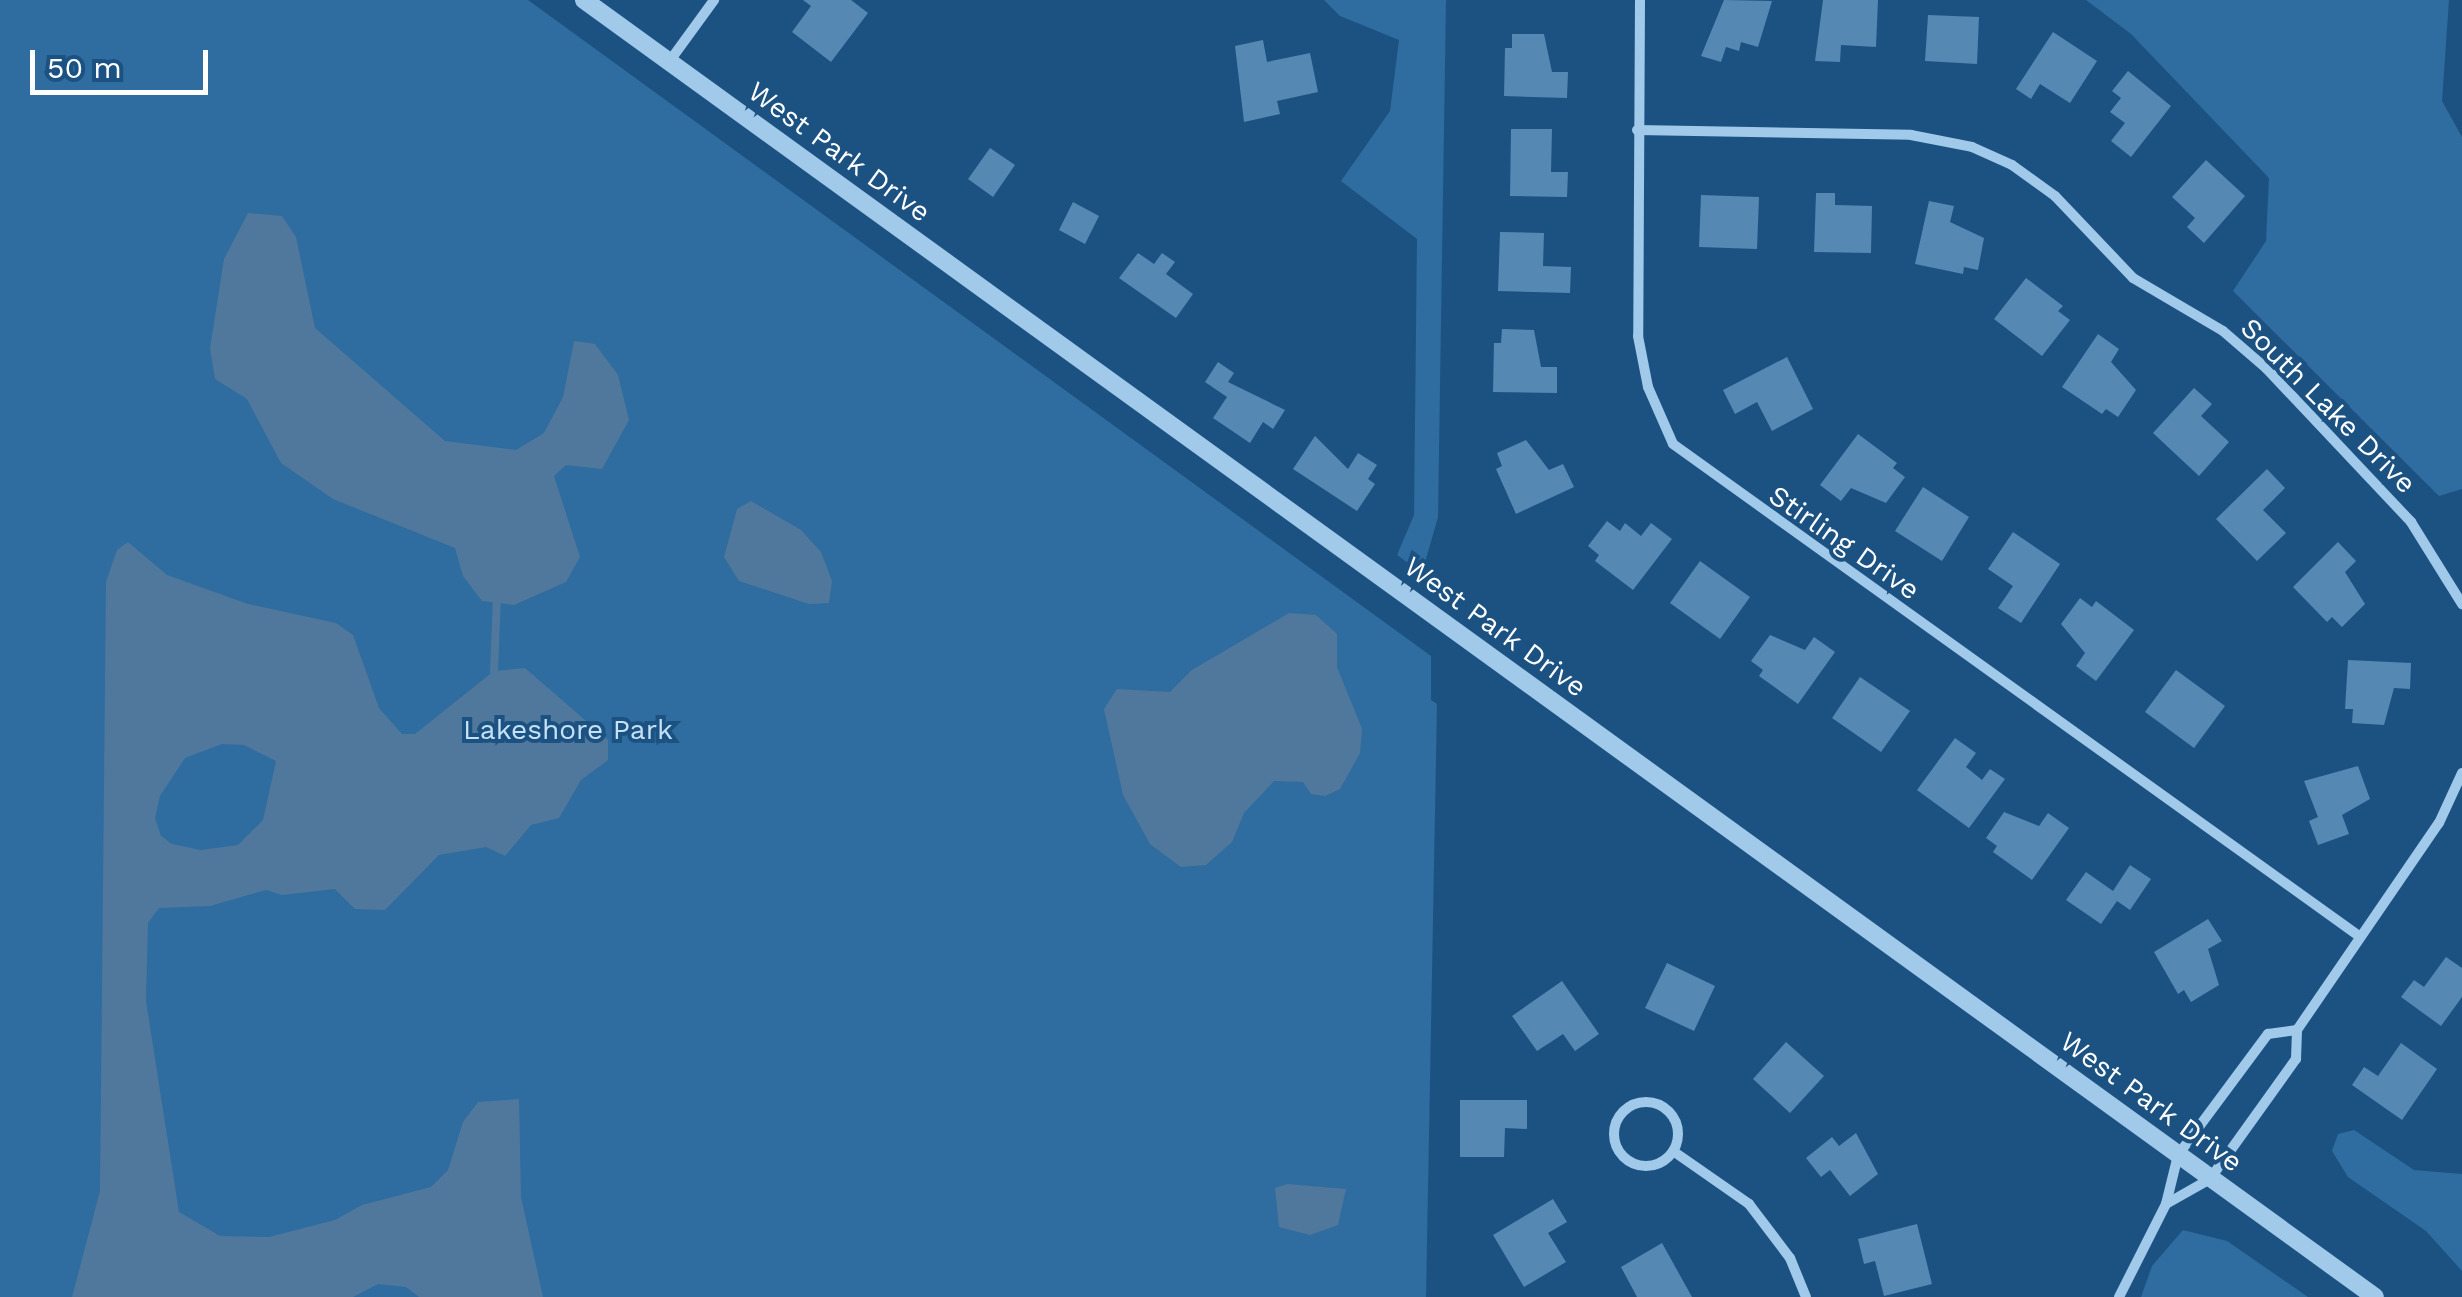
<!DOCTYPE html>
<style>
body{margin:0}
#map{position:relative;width:2462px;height:1297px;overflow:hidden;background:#1c5282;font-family:"Work Sans",sans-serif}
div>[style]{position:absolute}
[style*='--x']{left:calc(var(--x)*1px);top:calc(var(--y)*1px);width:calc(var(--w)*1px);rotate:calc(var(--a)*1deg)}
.green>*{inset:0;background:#2f6ca0}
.water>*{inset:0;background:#50789c}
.stream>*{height:8px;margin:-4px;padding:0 4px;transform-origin:4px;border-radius:4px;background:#50789c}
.building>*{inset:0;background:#5588b3}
.minor>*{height:10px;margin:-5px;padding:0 5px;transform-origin:5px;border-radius:5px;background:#a0c9ea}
.minor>.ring{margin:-5px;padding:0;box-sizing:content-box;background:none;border:10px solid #a0c9ea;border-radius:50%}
.tertiary>*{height:18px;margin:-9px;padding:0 9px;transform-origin:9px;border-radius:9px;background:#a0c9ea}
span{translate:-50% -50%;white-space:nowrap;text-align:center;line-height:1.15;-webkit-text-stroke:8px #1c5282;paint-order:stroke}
.street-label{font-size:28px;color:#fff}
.park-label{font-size:28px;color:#c5e1f7}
.scale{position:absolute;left:30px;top:50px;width:178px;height:45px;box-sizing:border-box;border:5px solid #fff;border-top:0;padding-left:12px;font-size:30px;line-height:35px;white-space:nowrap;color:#fff;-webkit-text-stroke:8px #1c5282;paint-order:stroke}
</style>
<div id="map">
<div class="green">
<div style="clip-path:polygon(0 0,528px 0,1431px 656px,1431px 700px,1437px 704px,1426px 1297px,0 1297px)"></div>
<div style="clip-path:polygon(1324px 0,1446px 0,1438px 517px,1422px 573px,1397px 555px,1414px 515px,1417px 239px,1341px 181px,1390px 111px,1399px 40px,1340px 16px)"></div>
<div style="clip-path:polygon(2086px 0,2449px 0,2442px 101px,2462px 137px,2462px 489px,2439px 496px,2233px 291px,2266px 241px,2269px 178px,2131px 34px)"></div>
<div style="clip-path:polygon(2354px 1130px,2414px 1170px,2462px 1174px,2462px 1271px,2426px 1231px,2348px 1177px,2332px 1151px,2338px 1134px)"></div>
<div style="clip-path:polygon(2183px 1230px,2227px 1241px,2308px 1297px,2141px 1297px,2152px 1266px)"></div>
</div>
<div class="water">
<div style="clip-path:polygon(248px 213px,282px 216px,296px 237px,315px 328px,445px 441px,516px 450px,544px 433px,563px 397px,574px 341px,595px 344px,618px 375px,629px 420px,602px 469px,566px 465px,554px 476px,580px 557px,566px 582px,514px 605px,482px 601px,463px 576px,455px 548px,333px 499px,281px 463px,247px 399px,215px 379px,210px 348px,224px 259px)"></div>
<div style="clip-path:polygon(751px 501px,801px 530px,821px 552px,832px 581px,829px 603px,809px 604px,739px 581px,724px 557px,737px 509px)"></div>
<div style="clip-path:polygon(evenodd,128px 542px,167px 575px,248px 604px,336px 623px,353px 635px,379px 708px,402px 734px,415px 734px,494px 671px,525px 668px,608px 740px,608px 760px,581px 780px,559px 818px,531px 825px,505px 856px,486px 847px,439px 855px,385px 910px,355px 909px,335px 889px,282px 895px,266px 890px,210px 906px,159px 908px,148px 923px,146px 1001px,179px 1212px,220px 1236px,269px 1237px,335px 1220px,362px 1205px,431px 1187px,448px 1170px,463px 1122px,478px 1102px,519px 1099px,521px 1197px,543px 1297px,419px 1297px,406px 1287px,378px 1284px,353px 1297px,72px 1297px,100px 1191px,106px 582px,117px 550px,128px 542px,222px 744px,244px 745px,276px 761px,263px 820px,238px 845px,201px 850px,172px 844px,161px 836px,155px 818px,160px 796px,185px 758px,222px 744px)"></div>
<div style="clip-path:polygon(1289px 613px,1316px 615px,1337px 634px,1337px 667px,1362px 729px,1360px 753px,1340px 789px,1325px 796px,1311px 794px,1303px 782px,1274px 781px,1244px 813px,1232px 842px,1206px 865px,1181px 867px,1150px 844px,1123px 795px,1104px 709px,1117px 689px,1170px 692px,1192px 670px)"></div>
<div style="clip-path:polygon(1287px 1184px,1346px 1189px,1338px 1225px,1310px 1235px,1279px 1227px,1275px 1188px)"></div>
</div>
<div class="stream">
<div style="--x:494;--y:671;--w:75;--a:-87.7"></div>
</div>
<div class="building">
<div style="clip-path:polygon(803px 0,851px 0,868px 13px,831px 62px,792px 32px,811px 6px)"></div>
<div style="clip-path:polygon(1724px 0,1772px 1px,1758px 47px,1741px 42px,1739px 51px,1726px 47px,1721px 62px,1701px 56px)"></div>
<div style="clip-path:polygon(1823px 0,1878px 0,1876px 47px,1841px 45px,1840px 62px,1815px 61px)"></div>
<div style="clip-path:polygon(1928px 15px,1979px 17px,1977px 64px,1925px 61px)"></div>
<div style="clip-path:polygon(2053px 32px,2097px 61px,2070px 103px,2040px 84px,2031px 99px,2016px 89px)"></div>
<div style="clip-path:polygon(1512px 34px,1544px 34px,1552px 72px,1568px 72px,1567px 98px,1504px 96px,1505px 48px,1512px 48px)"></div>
<div style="clip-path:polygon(1263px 40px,1267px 62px,1310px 53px,1318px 92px,1277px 101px,1280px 114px,1244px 122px,1235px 46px)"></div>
<div style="clip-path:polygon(2128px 71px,2171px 106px,2131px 157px,2111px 141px,2125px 123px,2110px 112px,2121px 98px,2112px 91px)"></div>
<div style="clip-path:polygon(1511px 129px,1552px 129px,1551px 172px,1568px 172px,1567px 197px,1510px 196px)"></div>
<div style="clip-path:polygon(990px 148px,1015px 165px,993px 197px,968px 179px)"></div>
<div style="clip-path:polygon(2206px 160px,2245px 196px,2204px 243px,2187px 227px,2195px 218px,2172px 197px)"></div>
<div style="clip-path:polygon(1816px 193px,1835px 193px,1835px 205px,1872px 206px,1871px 253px,1814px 252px)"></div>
<div style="clip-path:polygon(1701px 195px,1759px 197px,1757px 249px,1699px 247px)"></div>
<div style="clip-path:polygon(1929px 201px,1954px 206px,1950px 222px,1984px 238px,1978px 270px,1964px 267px,1963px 274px,1915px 264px)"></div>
<div style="clip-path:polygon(1073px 202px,1099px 216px,1085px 244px,1059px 230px)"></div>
<div style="clip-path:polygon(1500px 232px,1544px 233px,1543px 266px,1571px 267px,1570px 293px,1498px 291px)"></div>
<div style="clip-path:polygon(1138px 253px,1154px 264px,1162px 253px,1175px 262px,1166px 274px,1193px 294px,1176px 318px,1119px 278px)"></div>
<div style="clip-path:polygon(2026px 278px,2063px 306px,2058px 311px,2070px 320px,2042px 356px,1994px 319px)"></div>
<div style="clip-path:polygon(1502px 329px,1534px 330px,1541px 367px,1557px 367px,1557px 393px,1493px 392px,1494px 343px,1501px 343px)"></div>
<div style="clip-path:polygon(2098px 334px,2119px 349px,2111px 362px,2136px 390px,2118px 417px,2106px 409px,2102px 414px,2062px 387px)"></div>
<div style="clip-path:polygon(1787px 357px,1813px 409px,1772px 431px,1757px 402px,1735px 414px,1723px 390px)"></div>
<div style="clip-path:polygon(1218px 362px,1234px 373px,1228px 382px,1285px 410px,1273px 429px,1263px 422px,1250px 443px,1213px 418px,1227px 397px,1205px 382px)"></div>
<div style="clip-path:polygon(2194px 388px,2212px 404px,2201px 416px,2229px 442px,2199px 476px,2153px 433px)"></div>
<div style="clip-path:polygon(1858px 434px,1897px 463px,1893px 468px,1905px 477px,1886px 503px,1851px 488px,1841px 501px,1820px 485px)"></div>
<div style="clip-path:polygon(1315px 436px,1348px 469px,1358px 453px,1377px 465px,1368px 479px,1375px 484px,1357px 511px,1293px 469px)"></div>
<div style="clip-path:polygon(1526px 440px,1549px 470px,1563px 464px,1574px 487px,1516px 514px,1496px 469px,1502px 466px,1497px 453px)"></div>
<div style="clip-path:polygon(2267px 469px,2285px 488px,2263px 510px,2286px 533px,2257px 561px,2216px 519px)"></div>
<div style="clip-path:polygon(1923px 487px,1969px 517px,1942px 561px,1895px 531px)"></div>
<div style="clip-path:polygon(1607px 521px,1620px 531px,1625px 523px,1641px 536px,1651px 523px,1672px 539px,1633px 590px,1595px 561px,1599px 555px,1588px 546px)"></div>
<div style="clip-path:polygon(2013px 532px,2060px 564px,2021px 623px,1998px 608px,2013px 586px,1988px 569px)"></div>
<div style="clip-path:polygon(2338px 542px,2356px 561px,2345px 572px,2365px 604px,2342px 627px,2332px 617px,2327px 622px,2293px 587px)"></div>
<div style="clip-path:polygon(1700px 561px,1750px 597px,1720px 639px,1670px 603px)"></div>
<div style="clip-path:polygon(2080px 598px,2092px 607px,2096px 601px,2134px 630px,2096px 681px,2076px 666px,2085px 653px,2061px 624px)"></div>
<div style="clip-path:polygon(1770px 635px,1805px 650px,1814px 637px,1835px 652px,1798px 704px,1759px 676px,1763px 670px,1751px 661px)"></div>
<div style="clip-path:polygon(2348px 660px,2411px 663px,2410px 689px,2394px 688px,2384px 725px,2352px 723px,2353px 709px,2345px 709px)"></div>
<div style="clip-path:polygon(2176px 670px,2225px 706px,2194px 748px,2145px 712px)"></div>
<div style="clip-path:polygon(1860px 677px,1910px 711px,1881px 752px,1832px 718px)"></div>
<div style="clip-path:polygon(1955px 738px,1976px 753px,1966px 767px,1982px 780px,1990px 769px,2005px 779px,1969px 828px,1917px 790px)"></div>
<div style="clip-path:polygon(2358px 766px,2370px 799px,2342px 815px,2349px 834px,2318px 845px,2309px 821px,2318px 817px,2304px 781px)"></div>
<div style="clip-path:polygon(2004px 812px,2039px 826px,2048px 813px,2069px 828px,2032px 880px,1993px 852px,1997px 846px,1986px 838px)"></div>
<div style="clip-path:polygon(2130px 865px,2151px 879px,2130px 910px,2117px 901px,2101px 924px,2066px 900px,2086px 872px,2113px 891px)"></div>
<div style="clip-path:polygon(2208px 919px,2222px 941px,2208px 949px,2219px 985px,2191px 1002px,2184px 990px,2178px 994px,2154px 952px)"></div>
<div style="clip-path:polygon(2446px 957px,2462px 968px,2462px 997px,2441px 1026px,2401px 997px,2414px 980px,2424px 987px)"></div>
<div style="clip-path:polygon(1667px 963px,1715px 986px,1694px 1031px,1645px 1008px)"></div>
<div style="clip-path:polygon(1562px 981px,1599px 1034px,1575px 1051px,1563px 1034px,1537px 1051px,1512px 1016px)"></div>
<div style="clip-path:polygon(1786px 1042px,1824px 1076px,1790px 1113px,1753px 1079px)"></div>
<div style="clip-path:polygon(2401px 1043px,2437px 1069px,2402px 1120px,2352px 1085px,2364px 1067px,2378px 1076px)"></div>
<div style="clip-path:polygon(1460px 1100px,1527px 1100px,1527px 1129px,1505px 1128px,1504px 1157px,1460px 1157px)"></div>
<div style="clip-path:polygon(1856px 1133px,1878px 1174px,1850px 1196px,1830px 1170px,1821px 1177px,1806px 1158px,1832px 1137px,1839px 1146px)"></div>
<div style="clip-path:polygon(1553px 1199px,1567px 1222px,1548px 1233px,1566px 1262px,1524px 1287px,1493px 1235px)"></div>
<div style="clip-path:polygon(1917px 1224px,1932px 1284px,1884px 1296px,1875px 1261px,1864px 1264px,1858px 1239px)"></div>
<div style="clip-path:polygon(1662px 1243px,1692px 1297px,1637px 1297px,1621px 1267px)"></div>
</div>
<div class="minor">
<div style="--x:1640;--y:0;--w:336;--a:90.3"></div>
<div style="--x:1638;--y:336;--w:52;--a:78.9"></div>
<div style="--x:1648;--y:387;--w:62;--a:66.3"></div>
<div style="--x:1673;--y:444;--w:844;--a:35.65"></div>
<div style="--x:669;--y:62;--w:77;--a:-54"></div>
<div style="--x:1637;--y:130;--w:274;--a:1"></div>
<div style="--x:1911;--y:135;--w:62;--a:11.1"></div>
<div style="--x:1972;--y:147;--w:44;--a:24.2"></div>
<div style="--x:2012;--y:165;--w:53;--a:35.8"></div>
<div style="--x:2055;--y:196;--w:113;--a:46.4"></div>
<div style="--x:2133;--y:278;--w:104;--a:30.5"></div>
<div style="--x:2223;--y:331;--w:57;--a:40.7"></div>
<div style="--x:2266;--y:368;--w:212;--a:46.7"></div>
<div style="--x:2411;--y:522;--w:97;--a:58.1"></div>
<div class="ring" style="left:1614px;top:1102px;width:54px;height:54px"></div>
<div style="--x:1673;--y:1151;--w:93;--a:34.9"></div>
<div style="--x:1749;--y:1204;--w:68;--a:52.8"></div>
<div style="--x:1790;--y:1258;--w:42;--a:67.7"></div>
<div style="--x:2166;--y:1204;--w:51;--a:-29.6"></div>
<div style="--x:2210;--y:1179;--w:148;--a:-54.4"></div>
<div style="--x:2296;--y:1059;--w:29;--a:-88"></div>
<div style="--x:2297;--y:1030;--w:251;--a:-55.6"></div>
<div style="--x:2439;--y:823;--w:55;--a:-65.3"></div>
<div style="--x:2119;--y:1297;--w:104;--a:-63.2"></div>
<div style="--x:2166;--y:1204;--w:50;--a:-76.2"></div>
<div style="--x:2178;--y:1155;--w:151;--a:-53.4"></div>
<div style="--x:2268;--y:1034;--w:29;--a:-8"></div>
</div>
<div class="tertiary">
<div style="--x:584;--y:0;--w:2211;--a:35.91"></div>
</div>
<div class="street-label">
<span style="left:839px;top:152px;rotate:36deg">West Park Drive</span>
<span style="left:2328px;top:406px;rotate:45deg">South Lake Drive</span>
<span style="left:1844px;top:543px;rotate:35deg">Stirling Drive</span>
<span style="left:1495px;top:627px;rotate:36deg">West Park Drive</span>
<span style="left:2151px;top:1102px;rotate:36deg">West Park Drive</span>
</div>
<div class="park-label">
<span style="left:568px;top:730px">Lakeshore Park</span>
</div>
<div class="scale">50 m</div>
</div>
